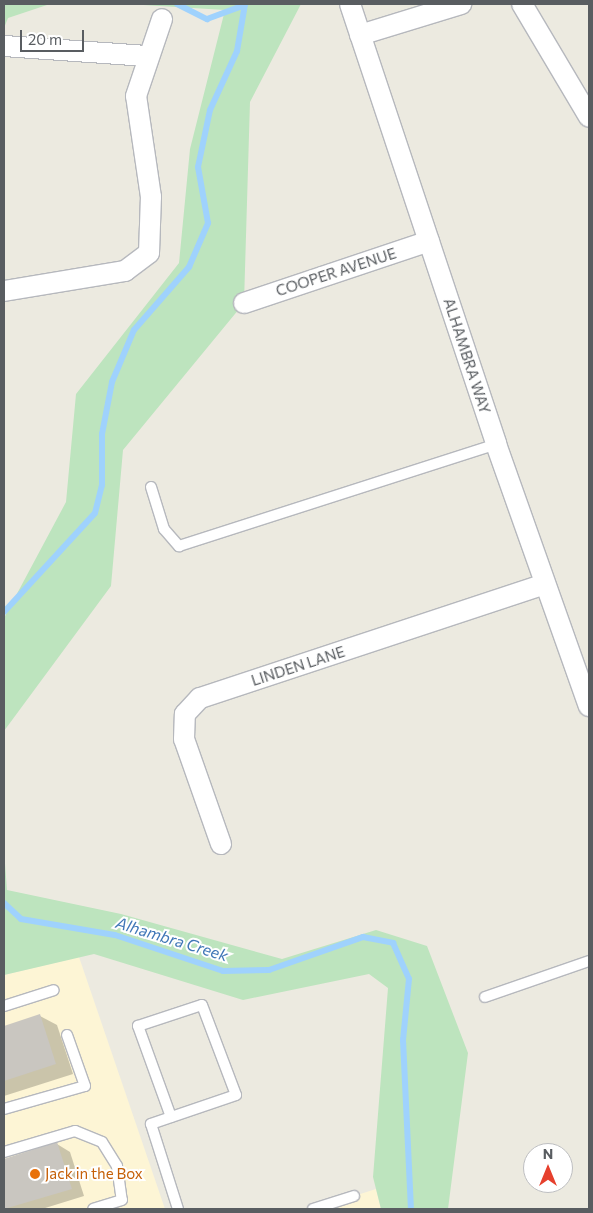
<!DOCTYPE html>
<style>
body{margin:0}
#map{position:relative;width:593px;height:1213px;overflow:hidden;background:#eceae0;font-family:Commissioner,sans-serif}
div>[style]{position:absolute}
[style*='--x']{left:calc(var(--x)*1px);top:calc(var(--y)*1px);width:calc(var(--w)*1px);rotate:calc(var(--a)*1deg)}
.commercial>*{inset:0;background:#fdf5d5}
.green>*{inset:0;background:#bde4be}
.shadow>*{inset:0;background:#0003}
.stream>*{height:6px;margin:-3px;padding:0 3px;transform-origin:3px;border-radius:3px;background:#9fd2fd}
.building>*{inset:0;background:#c9c6c0}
.roads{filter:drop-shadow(1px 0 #b6b8bd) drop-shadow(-1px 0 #b6b8bd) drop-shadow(0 1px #b6b8bd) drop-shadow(0 -1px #b6b8bd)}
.service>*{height:10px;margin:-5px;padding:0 5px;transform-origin:5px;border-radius:5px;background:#fff}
.minor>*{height:20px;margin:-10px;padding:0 10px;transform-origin:10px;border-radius:10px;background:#fff}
.dots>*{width:14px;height:14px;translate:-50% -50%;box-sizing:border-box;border:2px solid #fff;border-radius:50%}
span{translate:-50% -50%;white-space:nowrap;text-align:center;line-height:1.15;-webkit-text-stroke:4px #fff;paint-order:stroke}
.street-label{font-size:15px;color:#595d61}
.food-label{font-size:15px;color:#c56008}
.left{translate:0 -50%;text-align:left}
.water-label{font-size:16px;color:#4077b7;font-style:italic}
.frame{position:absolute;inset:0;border:5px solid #595d61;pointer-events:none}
.north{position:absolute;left:523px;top:1143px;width:50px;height:50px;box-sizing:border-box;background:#fff;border:1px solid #bdbec0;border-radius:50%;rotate:0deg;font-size:14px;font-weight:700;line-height:20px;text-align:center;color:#595d61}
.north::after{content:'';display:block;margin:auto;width:18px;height:22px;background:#e6402d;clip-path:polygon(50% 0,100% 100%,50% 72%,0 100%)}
.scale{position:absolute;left:20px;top:30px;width:64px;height:22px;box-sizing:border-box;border:2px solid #595d61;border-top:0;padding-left:6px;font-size:15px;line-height:18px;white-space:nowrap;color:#595d61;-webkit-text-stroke:4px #fff;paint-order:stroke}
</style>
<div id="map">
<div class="commercial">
<div style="clip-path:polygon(79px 957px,165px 1209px,4px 1209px,4px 975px)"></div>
<div style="clip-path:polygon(376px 1189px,381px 1209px,313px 1209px,354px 1196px)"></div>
</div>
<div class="green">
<div style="clip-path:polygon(4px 4px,50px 4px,8px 18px,4px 28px)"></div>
<div style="clip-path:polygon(127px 4px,301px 4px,250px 102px,244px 303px,123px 450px,111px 586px,4px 731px,4px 618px,66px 502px,76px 394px,179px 263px,190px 149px,225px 10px)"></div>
<div style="clip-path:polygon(4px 850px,7px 890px,121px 914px,282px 959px,376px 930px,427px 946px,468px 1053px,448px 1209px,381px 1209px,373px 1177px,388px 988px,369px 974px,243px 1000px,94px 954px,4px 975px)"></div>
</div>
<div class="shadow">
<div style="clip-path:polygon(40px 1016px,57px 1025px,73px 1074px,4px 1096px,4px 1027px)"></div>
<div style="clip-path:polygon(57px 1144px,70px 1152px,84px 1196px,42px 1209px,4px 1209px,4px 1160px)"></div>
</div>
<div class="stream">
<div style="--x:177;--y:4;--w:34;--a:27"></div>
<div style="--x:207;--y:19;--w:40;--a:-20.2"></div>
<div style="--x:4;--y:612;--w:134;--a:-47.4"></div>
<div style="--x:95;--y:513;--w:29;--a:-76"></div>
<div style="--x:102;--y:485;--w:51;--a:-90"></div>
<div style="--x:102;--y:434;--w:53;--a:-79.1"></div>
<div style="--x:112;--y:382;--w:56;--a:-67.1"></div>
<div style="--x:134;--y:330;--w:84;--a:-48.9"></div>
<div style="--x:189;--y:267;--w:48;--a:-66.6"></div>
<div style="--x:208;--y:223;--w:57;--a:-100.1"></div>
<div style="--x:198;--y:167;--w:58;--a:-78.1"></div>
<div style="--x:210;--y:110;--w:65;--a:-65.4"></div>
<div style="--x:237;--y:51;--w:48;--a:-80.3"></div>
<div style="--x:4;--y:903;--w:23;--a:43"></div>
<div style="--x:21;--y:919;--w:95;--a:9.7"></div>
<div style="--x:115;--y:935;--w:114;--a:18.4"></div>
<div style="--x:223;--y:971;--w:46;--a:-1.2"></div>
<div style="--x:269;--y:970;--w:100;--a:-19.3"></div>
<div style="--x:363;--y:937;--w:31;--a:11"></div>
<div style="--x:393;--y:943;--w:39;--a:66"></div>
<div style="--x:409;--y:979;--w:61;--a:95.6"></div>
<div style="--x:403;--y:1040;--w:169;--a:87.3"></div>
</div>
<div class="building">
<div style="clip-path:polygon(40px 1014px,56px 1064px,4px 1081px,4px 1026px)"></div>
<div style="clip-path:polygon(57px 1142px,72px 1189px,4px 1209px,4px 1159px)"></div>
</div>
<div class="roads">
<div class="service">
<div style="--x:151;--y:487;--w:44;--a:72.8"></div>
<div style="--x:164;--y:529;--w:23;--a:49"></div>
<div style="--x:179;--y:546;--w:333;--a:-17.8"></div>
<div style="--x:485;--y:997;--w:110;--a:-19.1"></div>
<div style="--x:4;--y:1006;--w:52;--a:-17.7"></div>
<div style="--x:4;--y:1109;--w:84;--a:-15.9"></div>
<div style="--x:85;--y:1086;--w:54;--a:-109.4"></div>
<div style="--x:171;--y:1117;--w:97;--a:-109.9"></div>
<div style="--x:138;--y:1026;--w:67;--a:-18.2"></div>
<div style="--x:202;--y:1005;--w:96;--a:69.3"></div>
<div style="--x:236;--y:1095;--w:90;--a:161.2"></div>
<div style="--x:151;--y:1124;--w:89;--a:72.4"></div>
<div style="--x:4;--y:1152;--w:74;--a:-16.5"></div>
<div style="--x:75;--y:1131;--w:29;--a:22"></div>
<div style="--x:102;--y:1142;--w:28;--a:58"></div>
<div style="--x:117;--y:1166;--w:34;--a:82"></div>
<div style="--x:122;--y:1200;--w:30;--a:163"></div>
<div style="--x:313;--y:1209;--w:43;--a:-17.6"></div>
</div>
<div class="minor">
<div style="--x:350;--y:4;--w:464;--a:71.6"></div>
<div style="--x:496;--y:444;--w:278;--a:70.5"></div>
<div style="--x:522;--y:4;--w:131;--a:59.3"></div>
<div style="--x:360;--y:35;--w:106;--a:-17.1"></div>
<div style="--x:4;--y:46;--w:144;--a:4"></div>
<div style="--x:4;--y:291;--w:123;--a:-9.4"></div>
<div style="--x:125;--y:271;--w:30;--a:-37"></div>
<div style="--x:149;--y:253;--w:56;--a:-88"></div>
<div style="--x:151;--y:197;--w:102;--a:-98.4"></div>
<div style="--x:136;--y:96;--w:81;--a:-71.3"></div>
<div style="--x:244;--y:303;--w:195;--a:-18.5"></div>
<div style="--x:221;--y:844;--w:111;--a:-109.4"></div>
<div style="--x:184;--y:739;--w:25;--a:-88"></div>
<div style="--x:185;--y:714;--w:22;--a:-47"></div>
<div style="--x:200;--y:698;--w:363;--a:-18.3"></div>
</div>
</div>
<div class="dots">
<div style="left:35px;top:1174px;background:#e8710a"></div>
</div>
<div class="street-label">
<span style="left:336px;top:272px;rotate:-18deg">COOPER AVENUE</span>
<span style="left:467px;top:356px;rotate:72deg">ALHAMBRA WAY</span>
<span style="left:298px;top:666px;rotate:-18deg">LINDEN LANE</span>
</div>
<div class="food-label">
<span class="left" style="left:45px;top:1174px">Jack in the Box</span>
</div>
<div class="water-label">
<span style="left:172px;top:939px;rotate:17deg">Alhambra Creek</span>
</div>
<div class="frame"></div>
<div class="north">N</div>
<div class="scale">20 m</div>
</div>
